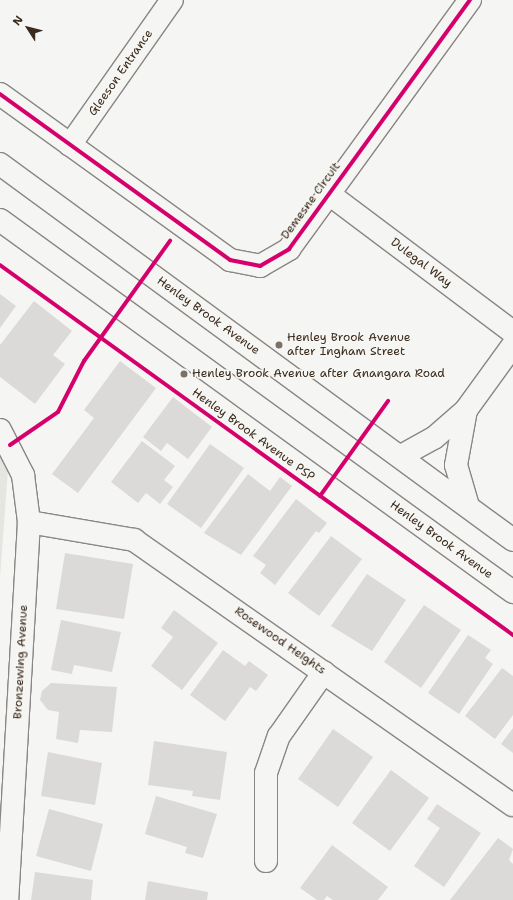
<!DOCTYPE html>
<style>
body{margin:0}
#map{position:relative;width:513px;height:900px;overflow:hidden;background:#f5f5f3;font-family:"Shantell Sans",sans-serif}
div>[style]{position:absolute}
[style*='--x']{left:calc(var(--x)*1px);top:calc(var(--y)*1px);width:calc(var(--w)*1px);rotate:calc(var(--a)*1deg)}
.green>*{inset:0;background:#e6e6e1}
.building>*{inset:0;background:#dbdad8}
.roads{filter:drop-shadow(1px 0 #8a8683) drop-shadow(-1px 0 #8a8683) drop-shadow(0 1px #8a8683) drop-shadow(0 -1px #8a8683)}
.minor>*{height:22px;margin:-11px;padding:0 11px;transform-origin:11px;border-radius:11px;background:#f5f5f3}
.tertiary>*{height:22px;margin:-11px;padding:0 11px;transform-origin:11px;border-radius:11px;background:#f5f5f3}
.secondary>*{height:22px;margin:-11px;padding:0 11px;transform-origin:11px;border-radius:11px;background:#f5f5f3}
.cycleway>*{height:4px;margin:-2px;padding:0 2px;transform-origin:2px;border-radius:2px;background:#d6006c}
.dots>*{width:11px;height:11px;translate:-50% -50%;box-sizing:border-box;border:2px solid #f6f6f2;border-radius:50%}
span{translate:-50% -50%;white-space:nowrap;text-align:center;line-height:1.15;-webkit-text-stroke:3.5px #f6f6f2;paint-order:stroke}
.street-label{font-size:12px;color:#3b2a1e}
.poi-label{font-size:12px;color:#3b2a1e}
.left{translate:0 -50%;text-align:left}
.north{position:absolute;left:8px;top:8px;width:40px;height:40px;-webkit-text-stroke:3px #f6f6f2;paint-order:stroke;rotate:306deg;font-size:11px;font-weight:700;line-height:16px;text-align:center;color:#3b2a1e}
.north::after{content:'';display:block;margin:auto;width:14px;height:18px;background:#3b2a1e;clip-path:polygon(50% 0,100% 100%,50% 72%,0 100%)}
</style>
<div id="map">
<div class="green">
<div style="clip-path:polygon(0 447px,8px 469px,0 579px)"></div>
</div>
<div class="building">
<div style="clip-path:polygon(0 294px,16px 306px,0 328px)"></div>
<div style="clip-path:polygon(34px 301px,72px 331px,53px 355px,65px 364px,35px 404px,0 377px,0 345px)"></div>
<div style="clip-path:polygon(120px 361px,156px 388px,78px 493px,52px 474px,94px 418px,84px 410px)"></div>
<div style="clip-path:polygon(173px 397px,212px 427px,188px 459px,167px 443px,161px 451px,143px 437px)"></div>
<div style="clip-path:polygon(142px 441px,175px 466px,164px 480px,173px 487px,160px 504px,146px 493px,138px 503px,111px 482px)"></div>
<div style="clip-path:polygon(210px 444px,244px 468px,201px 528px,167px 504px)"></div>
<div style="clip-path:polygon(248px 474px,270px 491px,280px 477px,292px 486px,241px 555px,204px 533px)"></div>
<div style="clip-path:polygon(296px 499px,327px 523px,319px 533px,316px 531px,275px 585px,260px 573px,266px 565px,253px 556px)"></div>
<div style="clip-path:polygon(331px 536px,362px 559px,319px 616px,288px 593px)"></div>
<div style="clip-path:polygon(65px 553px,133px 564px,124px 619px,56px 609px)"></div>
<div style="clip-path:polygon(367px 574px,406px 600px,372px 651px,331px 626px)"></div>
<div style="clip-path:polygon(424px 605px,461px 630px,421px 688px,384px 662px)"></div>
<div style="clip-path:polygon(174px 610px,218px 643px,182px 690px,151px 666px,173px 637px,161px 628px)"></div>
<div style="clip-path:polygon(61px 620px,121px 632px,112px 672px,74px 665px,72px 674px,51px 670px)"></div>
<div style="clip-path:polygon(468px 635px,491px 650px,485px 658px,493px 664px,459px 714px,428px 693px)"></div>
<div style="clip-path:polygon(223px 650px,245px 666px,249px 661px,268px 675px,256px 691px,250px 687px,225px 721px,190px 695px)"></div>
<div style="clip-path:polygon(502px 668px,513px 676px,513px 715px,495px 739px,465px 716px)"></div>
<div style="clip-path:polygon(51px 683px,117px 687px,112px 732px,80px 730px,78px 743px,56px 739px,59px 712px,48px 710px,40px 700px,42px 691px)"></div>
<div style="clip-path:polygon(513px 728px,513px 753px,501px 744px)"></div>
<div style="clip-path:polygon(333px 729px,373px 757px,338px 807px,298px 779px)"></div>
<div style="clip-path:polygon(154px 741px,227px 752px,220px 800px,192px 796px,193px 791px,148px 785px)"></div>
<div style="clip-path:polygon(48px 752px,102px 763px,95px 805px,41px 796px)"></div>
<div style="clip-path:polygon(391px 770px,429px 798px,390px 851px,352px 823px)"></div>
<div style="clip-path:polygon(156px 796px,217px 814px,203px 858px,185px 853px,187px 847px,145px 834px)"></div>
<div style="clip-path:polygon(437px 804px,481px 833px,444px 887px,414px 866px,440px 828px,427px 819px)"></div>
<div style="clip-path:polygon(49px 809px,103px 824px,91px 871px,36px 856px)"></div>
<div style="clip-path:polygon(498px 838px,513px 849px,509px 860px,513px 864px,513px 900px,450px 900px)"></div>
<div style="clip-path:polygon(332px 845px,388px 887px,378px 900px,333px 900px,327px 896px,324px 900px,317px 900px,300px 888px)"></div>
<div style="clip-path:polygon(35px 872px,93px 880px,91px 900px,31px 900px)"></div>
<div style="clip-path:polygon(148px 881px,208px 892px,207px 900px,145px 900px)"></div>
</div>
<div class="roads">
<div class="minor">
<div style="--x:0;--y:94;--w:284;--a:35.8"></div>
<div style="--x:230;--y:260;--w:31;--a:11"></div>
<div style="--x:260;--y:266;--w:34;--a:-30"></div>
<div style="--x:289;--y:249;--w:308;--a:-54"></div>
<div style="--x:70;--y:145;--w:177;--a:-54.9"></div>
<div style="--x:329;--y:194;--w:230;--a:36.9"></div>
<div style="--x:466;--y:410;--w:56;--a:100.3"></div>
<div style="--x:456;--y:465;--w:43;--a:73.7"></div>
<div style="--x:401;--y:456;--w:38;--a:-29"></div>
<div style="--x:434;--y:438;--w:43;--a:-41.2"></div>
<div style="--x:466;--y:410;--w:80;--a:-54.1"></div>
<div style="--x:29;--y:522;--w:107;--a:9.7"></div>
<div style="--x:134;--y:540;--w:462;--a:35"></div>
<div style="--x:266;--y:861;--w:88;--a:-90"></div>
<div style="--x:266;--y:773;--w:39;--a:-71"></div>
<div style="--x:279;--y:736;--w:78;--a:-54.9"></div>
</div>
<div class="tertiary">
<div style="--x:0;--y:430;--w:51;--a:62.9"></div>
<div style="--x:23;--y:475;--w:47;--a:82.7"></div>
<div style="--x:29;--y:522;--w:379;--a:93.3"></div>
</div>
<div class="secondary">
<div style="--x:0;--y:164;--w:636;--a:36.24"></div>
<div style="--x:0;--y:220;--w:634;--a:35.95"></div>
</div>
</div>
<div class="cycleway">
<div style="--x:0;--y:94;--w:284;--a:35.8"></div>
<div style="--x:230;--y:260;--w:31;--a:11"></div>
<div style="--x:260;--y:266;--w:34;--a:-30"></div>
<div style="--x:289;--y:249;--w:308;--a:-54"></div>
<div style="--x:0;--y:265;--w:633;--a:35.8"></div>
<div style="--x:10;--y:445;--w:58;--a:-34.5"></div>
<div style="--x:58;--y:412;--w:57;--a:-63"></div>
<div style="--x:84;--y:361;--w:148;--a:-54.4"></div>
<div style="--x:320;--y:496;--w:117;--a:-54.4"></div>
</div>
<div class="dots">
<div style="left:279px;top:345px;background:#7c7169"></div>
<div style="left:184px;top:374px;background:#7c7169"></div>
</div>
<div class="street-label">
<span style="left:121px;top:73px;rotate:-55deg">Gleeson Entrance</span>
<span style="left:311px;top:201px;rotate:-54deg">Demesne Circuit</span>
<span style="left:421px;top:263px;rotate:37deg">Dulegal Way</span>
<span style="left:208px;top:316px;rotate:36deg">Henley Brook Avenue</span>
<span style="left:253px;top:435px;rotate:36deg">Henley Brook Avenue PSP</span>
<span style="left:441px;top:540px;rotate:36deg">Henley Brook Avenue</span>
<span style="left:280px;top:641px;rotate:35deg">Rosewood Heights</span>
<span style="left:21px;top:662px;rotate:-87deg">Bronzewing Avenue</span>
</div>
<div class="poi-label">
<span class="left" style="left:287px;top:345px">Henley Brook Avenue<br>after Ingham Street</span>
<span class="left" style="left:192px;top:374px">Henley Brook Avenue after Gnangara Road</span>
</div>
<div class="north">N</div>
</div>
